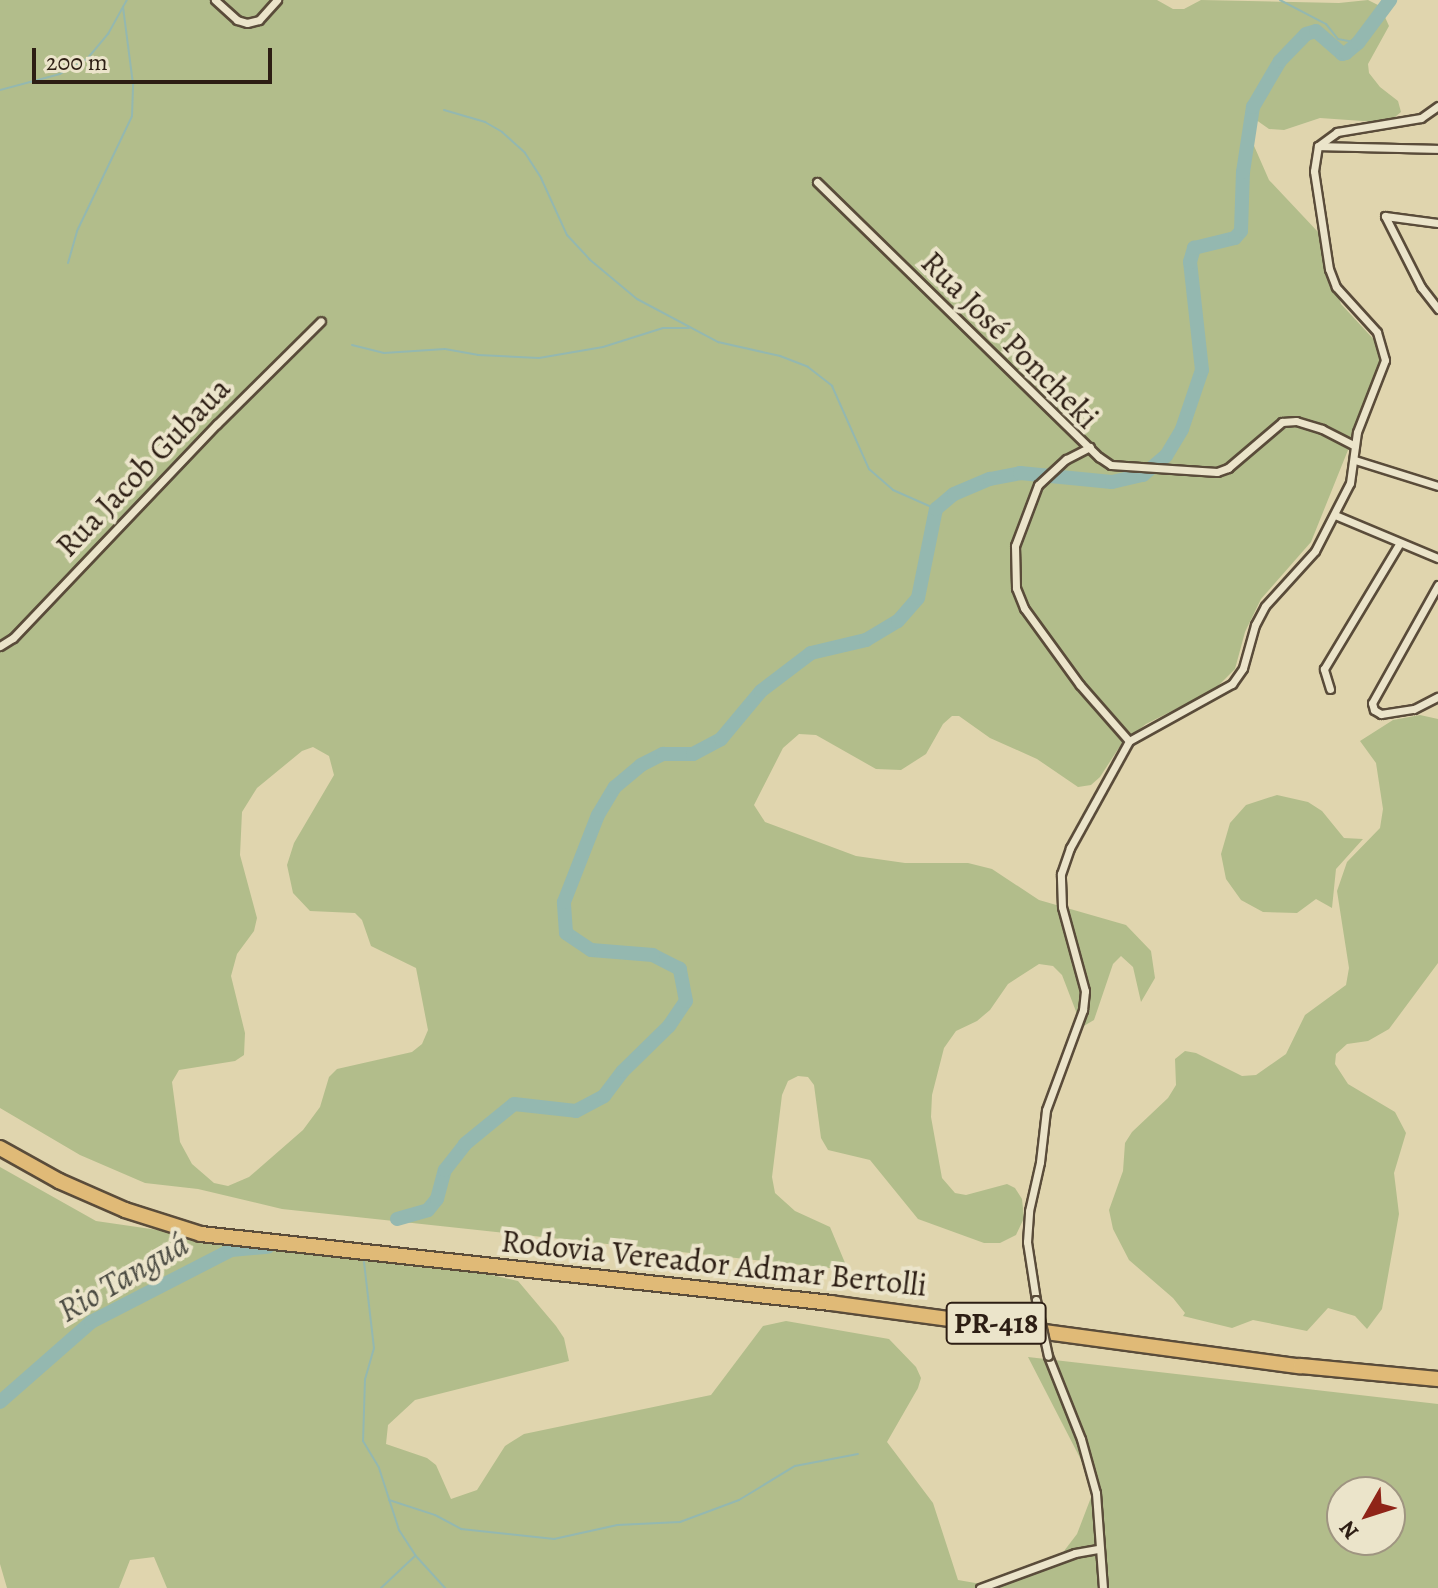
<!DOCTYPE html>
<meta charset="utf-8">
<style>
body{margin:0}
#map{position:relative;width:1438px;height:1588px;overflow:hidden;background:#e0d5ae;font-family:Alegreya,serif}
div>[style]{position:absolute}
[style*='--x']{left:calc(var(--x)*1px);top:calc(var(--y)*1px);width:calc(var(--w)*1px);rotate:calc(var(--a)*1deg)}
.green>*{inset:0;background:#b2bd8b}
.stream>*{height:2px;margin:-1px;padding:0 1px;transform-origin:1px;border-radius:1px;background:#94b8b0}
.river>*{height:14px;margin:-7px;padding:0 7px;transform-origin:7px;border-radius:7px;background:#94b8b0}
.roads{filter:drop-shadow(2px 0 #5a4c3a) drop-shadow(-2px 0 #5a4c3a) drop-shadow(0 2px #5a4c3a) drop-shadow(0 -2px #5a4c3a)}
.street>*{height:7px;margin:-3.5px;padding:0 3.5px;transform-origin:3.5px;border-radius:3.5px;background:#ebe4ca}
.highway>*{height:14px;margin:-7px;padding:0 7px;transform-origin:7px;border-radius:7px;background:#e0ba77}
.bridges{filter:drop-shadow(2px 0 #5a4c3a) drop-shadow(-2px 0 #5a4c3a) drop-shadow(0 2px #5a4c3a) drop-shadow(0 -2px #5a4c3a)}
.street-bridge>*{height:7px;margin:-3.5px;padding:0 3.5px;transform-origin:3.5px;border-radius:3.5px;background:#ebe4ca}
span{translate:-50% -50%;white-space:nowrap;text-align:center;line-height:1.15;-webkit-text-stroke:8px #ebe4ca;paint-order:stroke}
.shield-label span{padding:2px 6px;background:#ebe4ca;border:2px solid;border-radius:6px;-webkit-text-stroke-width:0}
.shield-label{font-size:30px;color:#2d1e14;font-weight:700}
.street-label{font-size:32px;color:#2d1e14}
.water-label{font-size:34px;color:#4c4c43;font-style:italic}
.north{position:absolute;left:1326px;top:1476px;width:80px;height:80px;box-sizing:border-box;background:#ebe4ca;border:2px solid #9f9581;border-radius:50%;rotate:231deg;font-size:22px;font-weight:700;line-height:32px;text-align:center;color:#2d1e14}
.north::after{content:'';display:block;margin:auto;width:28px;height:36px;background:#8f2418;clip-path:polygon(50% 0,100% 100%,50% 72%,0 100%)}
.scale{position:absolute;left:32px;top:48px;width:240px;height:36px;box-sizing:border-box;border:4px solid #2d1e14;border-top:0;padding-left:10px;font-size:24px;line-height:28px;white-space:nowrap;color:#2d1e14;-webkit-text-stroke:6px #ebe4ca;paint-order:stroke}
</style>
<div id="map">
<div class="green">
<div style="clip-path:polygon(evenodd,0 0,1157px 0,1173px 9px,1184px 9px,1201px 0,1339px 3px,1368px 0,1380px 6px,1389px 26px,1368px 64px,1369px 73px,1380px 87px,1398px 101px,1401px 112px,1395px 117px,1377px 122px,1320px 118px,1284px 130px,1269px 129px,1252px 117px,1247px 116px,1244px 123px,1269px 180px,1318px 232px,1341px 304px,1379px 345px,1382px 356px,1377px 378px,1311px 542px,1261px 599px,1245px 632px,1235px 669px,1214px 690px,1146px 724px,1122px 743px,1100px 777px,1091px 785px,1078px 787px,1037px 759px,990px 738px,959px 716px,952px 716px,943px 724px,926px 754px,901px 770px,876px 769px,816px 735px,799px 734px,783px 748px,754px 805px,765px 822px,856px 856px,905px 863px,968px 863px,992px 869px,1039px 900px,1126px 925px,1151px 951px,1155px 978px,1141px 1002px,1133px 967px,1121px 956px,1113px 964px,1094px 1020px,1082px 1027px,1062px 975px,1053px 966px,1039px 964px,1008px 984px,990px 1010px,977px 1021px,956px 1031px,944px 1048px,932px 1095px,931px 1117px,942px 1178px,955px 1193px,966px 1195px,1007px 1184px,1015px 1188px,1022px 1199px,1024px 1218px,1016px 1235px,1000px 1243px,984px 1243px,918px 1219px,870px 1160px,828px 1150px,821px 1138px,814px 1085px,808px 1077px,798px 1076px,788px 1081px,782px 1095px,772px 1177px,775px 1193px,795px 1211px,830px 1227px,848px 1270px,282px 1209px,198px 1189px,145px 1183px,80px 1155px,0 1108px,0 0,313px 747px,329px 756px,334px 775px,294px 843px,287px 865px,293px 893px,310px 911px,355px 913px,362px 920px,371px 946px,416px 968px,428px 1030px,422px 1044px,412px 1052px,337px 1069px,329px 1077px,320px 1107px,303px 1130px,249px 1177px,228px 1186px,214px 1183px,192px 1164px,180px 1142px,172px 1082px,179px 1070px,235px 1061px,244px 1055px,245px 1033px,231px 976px,237px 954px,254px 931px,257px 918px,240px 855px,242px 812px,257px 788px,302px 751px,313px 747px)"></div>
<div style="clip-path:polygon(1420px 715px,1438px 719px,1438px 963px,1389px 1029px,1368px 1041px,1347px 1044px,1336px 1054px,1335px 1064px,1348px 1084px,1395px 1112px,1406px 1133px,1394px 1173px,1399px 1214px,1382px 1309px,1367px 1329px,1355px 1316px,1328px 1308px,1307px 1331px,1253px 1320px,1232px 1328px,1183px 1316px,1185px 1313px,1173px 1298px,1129px 1260px,1113px 1229px,1109px 1210px,1123px 1171px,1125px 1143px,1132px 1132px,1168px 1098px,1176px 1085px,1175px 1059px,1185px 1051px,1196px 1053px,1242px 1076px,1256px 1075px,1286px 1054px,1305px 1015px,1346px 985px,1349px 968px,1337px 891px,1347px 862px,1380px 828px,1383px 809px,1376px 763px,1360px 741px,1393px 720px)"></div>
<div style="clip-path:polygon(1277px 795px,1308px 802px,1322px 811px,1344px 838px,1363px 839px,1336px 869px,1332px 908px,1316px 899px,1297px 913px,1263px 912px,1241px 900px,1226px 879px,1221px 854px,1230px 823px,1246px 805px)"></div>
<div style="clip-path:polygon(evenodd,0 1167px,96px 1221px,407px 1266px,483px 1273px,518px 1281px,556px 1326px,564px 1338px,569px 1361px,415px 1400px,388px 1425px,386px 1444px,427px 1458px,436px 1465px,451px 1499px,477px 1490px,505px 1446px,524px 1434px,711px 1395px,763px 1326px,786px 1321px,889px 1339px,916px 1367px,921px 1378px,918px 1388px,887px 1442px,933px 1503px,958px 1580px,987px 1585px,1061px 1555px,1077px 1534px,1095px 1487px,1028px 1357px,1438px 1404px,1438px 1588px,167px 1588px,154px 1557px,130px 1560px,119px 1588px,7px 1588px,0 1564px,0 1167px,1342px 1492px,1390px 1492px,1390px 1540px,1342px 1540px,1342px 1492px)"></div>
</div>
<div class="stream">
<div style="--x:1280;--y:0;--w:52;--a:27.6"></div>
<div style="--x:1326;--y:24;--w:19;--a:51"></div>
<div style="--x:1338;--y:39;--w:20;--a:11"></div>
<div style="--x:0;--y:90;--w:62;--a:-14.9"></div>
<div style="--x:60;--y:74;--w:31;--a:-29"></div>
<div style="--x:87;--y:59;--w:33;--a:-50"></div>
<div style="--x:108;--y:34;--w:39;--a:-61"></div>
<div style="--x:444;--y:110;--w:43;--a:16.3"></div>
<div style="--x:485;--y:122;--w:20;--a:30"></div>
<div style="--x:502;--y:132;--w:31;--a:42"></div>
<div style="--x:525;--y:153;--w:30;--a:57"></div>
<div style="--x:541;--y:178;--w:63;--a:65.5"></div>
<div style="--x:567;--y:235;--w:33;--a:47"></div>
<div style="--x:589;--y:259;--w:62;--a:39.8"></div>
<div style="--x:637;--y:299;--w:92;--a:28"></div>
<div style="--x:718;--y:342;--w:64;--a:12.7"></div>
<div style="--x:780;--y:356;--w:30;--a:21"></div>
<div style="--x:808;--y:367;--w:31;--a:38"></div>
<div style="--x:832;--y:386;--w:91;--a:66"></div>
<div style="--x:869;--y:469;--w:32;--a:41"></div>
<div style="--x:893;--y:490;--w:47;--a:23.8"></div>
<div style="--x:68;--y:263;--w:33;--a:-74"></div>
<div style="--x:77;--y:231;--w:127;--a:-64.4"></div>
<div style="--x:132;--y:116;--w:32;--a:-88"></div>
<div style="--x:133;--y:84;--w:78;--a:-97.4"></div>
<div style="--x:352;--y:345;--w:33;--a:14"></div>
<div style="--x:384;--y:353;--w:61;--a:-3.8"></div>
<div style="--x:445;--y:349;--w:34;--a:10"></div>
<div style="--x:478;--y:355;--w:61;--a:2.8"></div>
<div style="--x:539;--y:358;--w:65;--a:-9.8"></div>
<div style="--x:603;--y:347;--w:63;--a:-17.6"></div>
<div style="--x:663;--y:328;--w:26;--a:0"></div>
<div style="--x:364;--y:1262;--w:87;--a:83.4"></div>
<div style="--x:374;--y:1348;--w:32;--a:106"></div>
<div style="--x:365;--y:1379;--w:62;--a:91.8"></div>
<div style="--x:363;--y:1441;--w:31;--a:59"></div>
<div style="--x:379;--y:1468;--w:65;--a:72.1"></div>
<div style="--x:399;--y:1530;--w:30;--a:57"></div>
<div style="--x:415;--y:1555;--w:45;--a:47.7"></div>
<div style="--x:389;--y:1500;--w:48;--a:18.1"></div>
<div style="--x:435;--y:1515;--w:30;--a:28"></div>
<div style="--x:461;--y:1529;--w:94;--a:6.1"></div>
<div style="--x:554;--y:1539;--w:65;--a:-12.5"></div>
<div style="--x:617;--y:1525;--w:63;--a:-2.7"></div>
<div style="--x:680;--y:1522;--w:63;--a:-20.4"></div>
<div style="--x:739;--y:1500;--w:66;--a:-31.3"></div>
<div style="--x:795;--y:1466;--w:64;--a:-10.8"></div>
<div style="--x:381;--y:1588;--w:47;--a:-43.3"></div>
</div>
<div class="river">
<div style="--x:397;--y:1219;--w:32;--a:-16"></div>
<div style="--x:428;--y:1210;--w:14;--a:-51"></div>
<div style="--x:437;--y:1199;--w:30;--a:-75"></div>
<div style="--x:445;--y:1170;--w:33;--a:-52"></div>
<div style="--x:465;--y:1144;--w:63;--a:-39.2"></div>
<div style="--x:514;--y:1104;--w:62;--a:6.4"></div>
<div style="--x:576;--y:1111;--w:32;--a:-28"></div>
<div style="--x:604;--y:1096;--w:31;--a:-53"></div>
<div style="--x:623;--y:1071;--w:64;--a:-44.4"></div>
<div style="--x:669;--y:1026;--w:30;--a:-56"></div>
<div style="--x:686;--y:1001;--w:33;--a:-101"></div>
<div style="--x:680;--y:969;--w:30;--a:-153"></div>
<div style="--x:653;--y:955;--w:62;--a:-175.4"></div>
<div style="--x:591;--y:950;--w:30;--a:-146"></div>
<div style="--x:566;--y:933;--w:31;--a:-94"></div>
<div style="--x:564;--y:902;--w:93;--a:-68.7"></div>
<div style="--x:598;--y:815;--w:33;--a:-59"></div>
<div style="--x:615;--y:787;--w:34;--a:-40"></div>
<div style="--x:641;--y:765;--w:25;--a:-27"></div>
<div style="--x:663;--y:754;--w:30;--a:0"></div>
<div style="--x:693;--y:754;--w:32;--a:-28"></div>
<div style="--x:721;--y:739;--w:62;--a:-50.2"></div>
<div style="--x:761;--y:691;--w:63;--a:-37.2"></div>
<div style="--x:811;--y:653;--w:57;--a:-13.3"></div>
<div style="--x:866;--y:640;--w:37;--a:-31"></div>
<div style="--x:898;--y:621;--w:30;--a:-49"></div>
<div style="--x:918;--y:598;--w:91;--a:-78.6"></div>
<div style="--x:936;--y:509;--w:23;--a:-40"></div>
<div style="--x:954;--y:494;--w:39;--a:-23"></div>
<div style="--x:990;--y:479;--w:31;--a:-11"></div>
<div style="--x:1020;--y:473;--w:92;--a:5.6"></div>
<div style="--x:1112;--y:482;--w:32;--a:-13"></div>
<div style="--x:1143;--y:475;--w:30;--a:-40"></div>
<div style="--x:1166;--y:456;--w:31;--a:-59"></div>
<div style="--x:1182;--y:429;--w:62;--a:-71.3"></div>
<div style="--x:1202;--y:370;--w:109;--a:-96.3"></div>
<div style="--x:1190;--y:262;--w:15;--a:-74"></div>
<div style="--x:1194;--y:248;--w:42;--a:-13.7"></div>
<div style="--x:1235;--y:238;--w:9;--a:-49"></div>
<div style="--x:1241;--y:231;--w:59;--a:-88.1"></div>
<div style="--x:1243;--y:172;--w:66;--a:-81.3"></div>
<div style="--x:1253;--y:107;--w:53;--a:-59.6"></div>
<div style="--x:1280;--y:61;--w:37;--a:-46"></div>
<div style="--x:1306;--y:34;--w:10;--a:-17"></div>
<div style="--x:1316;--y:31;--w:35;--a:41"></div>
<div style="--x:1342;--y:54;--w:4;--a:-14"></div>
<div style="--x:1346;--y:53;--w:16;--a:-40"></div>
<div style="--x:1358;--y:43;--w:54;--a:-53.3"></div>
<div style="--x:0;--y:1402;--w:121;--a:-41.3"></div>
<div style="--x:91;--y:1322;--w:157;--a:-27.2"></div>
<div style="--x:231;--y:1250;--w:37;--a:-5"></div>
</div>
<div class="roads">
<div class="street">
<div style="--x:215;--y:0;--w:30;--a:42"></div>
<div style="--x:237;--y:20;--w:10;--a:17"></div>
<div style="--x:247;--y:23;--w:12;--a:-14"></div>
<div style="--x:259;--y:20;--w:27;--a:-48"></div>
<div style="--x:1318;--y:146;--w:120;--a:1.4"></div>
<div style="--x:817;--y:182;--w:394;--a:44.3"></div>
<div style="--x:1099;--y:457;--w:14;--a:34"></div>
<div style="--x:1111;--y:465;--w:106;--a:3.8"></div>
<div style="--x:1217;--y:472;--w:12;--a:-20"></div>
<div style="--x:1228;--y:468;--w:71;--a:-40.4"></div>
<div style="--x:1282;--y:422;--w:14;--a:-4"></div>
<div style="--x:1296;--y:421;--w:27;--a:17"></div>
<div style="--x:1322;--y:429;--w:37;--a:27"></div>
<div style="--x:1385;--y:216;--w:80;--a:63.1"></div>
<div style="--x:1421;--y:287;--w:28;--a:52"></div>
<div style="--x:1385;--y:216;--w:53;--a:7.5"></div>
<div style="--x:1090;--y:447;--w:27;--a:153"></div>
<div style="--x:1066;--y:459;--w:38;--a:137"></div>
<div style="--x:1038;--y:485;--w:65;--a:110.7"></div>
<div style="--x:1015;--y:546;--w:42;--a:88.6"></div>
<div style="--x:1016;--y:588;--w:22;--a:68"></div>
<div style="--x:1024;--y:608;--w:95;--a:54"></div>
<div style="--x:1080;--y:685;--w:74;--a:48.8"></div>
<div style="--x:1355;--y:460;--w:87;--a:17.4"></div>
<div style="--x:1335;--y:515;--w:112;--a:22.7"></div>
<div style="--x:1438;--y:585;--w:135;--a:119.2"></div>
<div style="--x:1372;--y:703;--w:7;--a:74"></div>
<div style="--x:1374;--y:710;--w:8;--a:30"></div>
<div style="--x:1381;--y:714;--w:33;--a:-9"></div>
<div style="--x:1414;--y:709;--w:27;--a:-27"></div>
<div style="--x:0;--y:646;--w:15;--a:-32"></div>
<div style="--x:13;--y:638;--w:296;--a:-46.4"></div>
<div style="--x:217;--y:424;--w:146;--a:-44.7"></div>
<div style="--x:1330;--y:689;--w:21;--a:-107"></div>
<div style="--x:1324;--y:669;--w:146;--a:-59"></div>
<div style="--x:1036;--y:1300;--w:59;--a:-98.8"></div>
<div style="--x:1027;--y:1242;--w:31;--a:-86"></div>
<div style="--x:1029;--y:1211;--w:50;--a:-77.3"></div>
<div style="--x:1040;--y:1162;--w:52;--a:-83.4"></div>
<div style="--x:1046;--y:1110;--w:107;--a:-69.7"></div>
<div style="--x:1083;--y:1010;--w:19;--a:-84"></div>
<div style="--x:1085;--y:991;--w:87;--a:-105.3"></div>
<div style="--x:1062;--y:907;--w:33;--a:-92"></div>
<div style="--x:1061;--y:874;--w:28;--a:-71"></div>
<div style="--x:1070;--y:848;--w:122;--a:-61.1"></div>
<div style="--x:1129;--y:741;--w:118;--a:-29"></div>
<div style="--x:1232;--y:684;--w:19;--a:-55"></div>
<div style="--x:1243;--y:668;--w:45;--a:-74.4"></div>
<div style="--x:1255;--y:625;--w:21;--a:-62"></div>
<div style="--x:1265;--y:606;--w:74;--a:-47.7"></div>
<div style="--x:1315;--y:551;--w:76;--a:-62.8"></div>
<div style="--x:1350;--y:483;--w:51;--a:-82.2"></div>
<div style="--x:1357;--y:432;--w:77;--a:-68.7"></div>
<div style="--x:1385;--y:360;--w:29;--a:-106"></div>
<div style="--x:1377;--y:332;--w:61;--a:-132.3"></div>
<div style="--x:1336;--y:287;--w:19;--a:-111"></div>
<div style="--x:1329;--y:269;--w:99;--a:-98.7"></div>
<div style="--x:1314;--y:171;--w:25;--a:-81"></div>
<div style="--x:1318;--y:146;--w:24;--a:-36"></div>
<div style="--x:1337;--y:132;--w:85;--a:-9.5"></div>
<div style="--x:1421;--y:118;--w:21;--a:-35"></div>
<div style="--x:1048;--y:1356;--w:89;--a:68.3"></div>
<div style="--x:1081;--y:1439;--w:56;--a:74.5"></div>
<div style="--x:1096;--y:1493;--w:95;--a:85.8"></div>
<div style="--x:980;--y:1588;--w:101;--a:-20.2"></div>
<div style="--x:1075;--y:1553;--w:23;--a:-10"></div>
</div>
<div class="highway">
<div style="--x:0;--y:1148;--w:68;--a:29.2"></div>
<div style="--x:59;--y:1181;--w:72;--a:23.7"></div>
<div style="--x:125;--y:1210;--w:80;--a:17.5"></div>
<div style="--x:201;--y:1234;--w:634;--a:6.25"></div>
<div style="--x:831;--y:1303;--w:473;--a:7.7"></div>
<div style="--x:1300;--y:1366;--w:139;--a:5.4"></div>
</div>
</div>
<div class="bridges">
<div class="street-bridge">
<div style="--x:1036;--y:1300;--w:57;--a:77.9"></div>
</div>
</div>
<div class="shield-label">
<span style="left:996px;top:1323px">PR-418</span>
</div>
<div class="street-label">
<span style="left:1010px;top:340px;rotate:45deg">Rua José Poncheki</span>
<span style="left:143px;top:467px;rotate:-46deg">Rua Jacob Gubaua</span>
<span style="left:714px;top:1263px;rotate:6deg">Rodovia Vereador Admar Bertolli</span>
</div>
<div class="water-label">
<span style="left:123px;top:1277px;rotate:-30deg">Rio Tanguá</span>
</div>
<div class="north">N</div>
<div class="scale">200 m</div>
</div>
